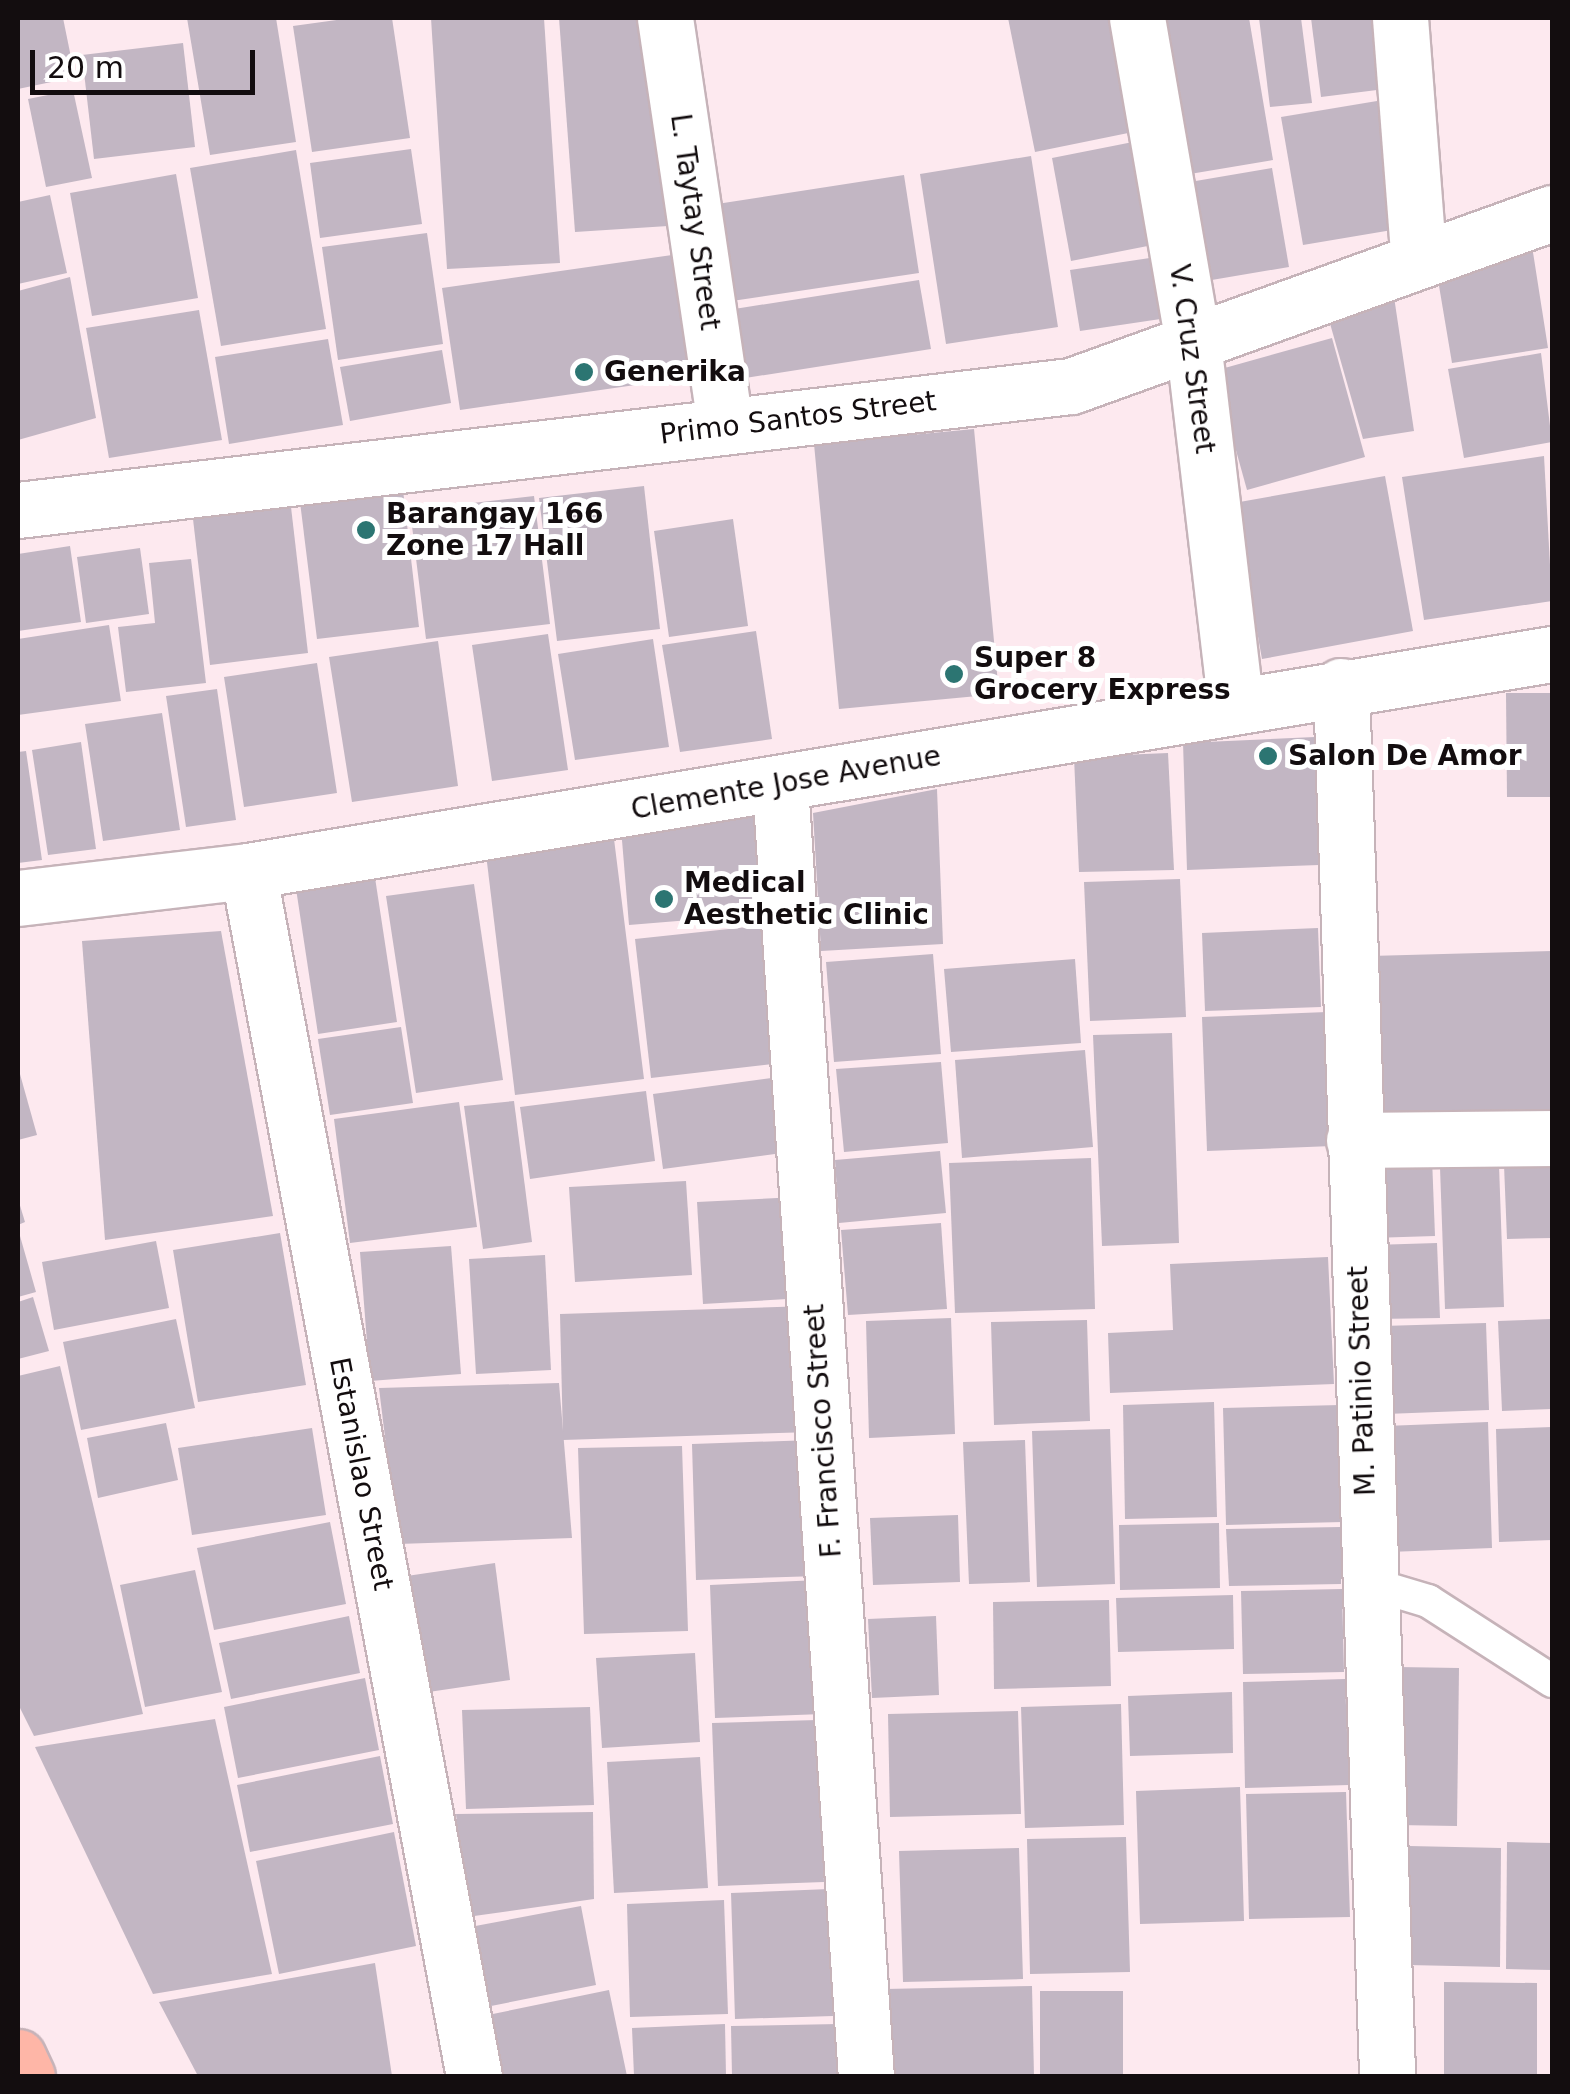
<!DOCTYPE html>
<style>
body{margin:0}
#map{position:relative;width:1570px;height:2094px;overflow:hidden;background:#fde9ef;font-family:"DejaVu Sans",sans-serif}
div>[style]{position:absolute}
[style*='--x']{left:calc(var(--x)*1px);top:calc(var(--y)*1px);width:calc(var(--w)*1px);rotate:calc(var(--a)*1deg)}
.building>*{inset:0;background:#c2b6c3}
.roads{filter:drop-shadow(2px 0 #c6b3b9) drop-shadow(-2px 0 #c6b3b9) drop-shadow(0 2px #c6b3b9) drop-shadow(0 -2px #c6b3b9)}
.service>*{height:32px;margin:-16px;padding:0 16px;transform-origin:16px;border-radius:16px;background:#fff}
.minor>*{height:55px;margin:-27.5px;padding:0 27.5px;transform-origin:27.5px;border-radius:27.5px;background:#fff}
.tertiary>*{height:55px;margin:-27.5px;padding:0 27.5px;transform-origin:27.5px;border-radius:27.5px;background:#fff}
.trunk>*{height:55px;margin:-27.5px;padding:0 27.5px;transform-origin:27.5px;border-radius:27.5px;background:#feb6a7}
.dots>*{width:28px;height:28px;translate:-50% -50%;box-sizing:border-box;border:5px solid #fff;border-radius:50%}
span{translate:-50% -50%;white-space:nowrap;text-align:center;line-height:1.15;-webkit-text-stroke:10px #fff;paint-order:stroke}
.street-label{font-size:28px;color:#130d0f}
.poi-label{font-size:28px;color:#130d0f;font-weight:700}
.left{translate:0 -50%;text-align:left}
.frame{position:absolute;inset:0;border:20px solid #130d0f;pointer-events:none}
.scale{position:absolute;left:30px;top:50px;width:225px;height:45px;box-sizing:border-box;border:5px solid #130d0f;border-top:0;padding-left:12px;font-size:30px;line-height:35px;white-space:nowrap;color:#130d0f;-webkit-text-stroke:8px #fff;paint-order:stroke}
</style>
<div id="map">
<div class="building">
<div style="clip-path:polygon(18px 18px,63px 18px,75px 77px,18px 89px)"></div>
<div style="clip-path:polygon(187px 18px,276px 18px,296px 142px,210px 155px)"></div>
<div style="clip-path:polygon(351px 18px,392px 18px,410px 138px,312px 152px,293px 26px)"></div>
<div style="clip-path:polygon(431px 18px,544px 18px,560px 263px,447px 269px)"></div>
<div style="clip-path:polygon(559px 18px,653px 18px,668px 226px,575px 232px)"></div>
<div style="clip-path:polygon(1008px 18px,1113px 18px,1138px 131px,1035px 152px)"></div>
<div style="clip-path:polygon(1152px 18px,1249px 18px,1273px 160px,1178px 176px)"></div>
<div style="clip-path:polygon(1259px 18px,1301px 18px,1312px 103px,1270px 107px)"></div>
<div style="clip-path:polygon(1311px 18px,1384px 18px,1393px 88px,1321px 97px)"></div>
<div style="clip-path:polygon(183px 43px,195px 147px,94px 159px,82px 55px)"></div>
<div style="clip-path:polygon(73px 90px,92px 178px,46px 187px,28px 99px)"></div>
<div style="clip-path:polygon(1377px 101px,1398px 229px,1303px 245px,1281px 117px)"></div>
<div style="clip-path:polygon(1143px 140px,1163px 243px,1071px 261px,1052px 158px)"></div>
<div style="clip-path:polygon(411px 149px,422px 224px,320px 238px,310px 163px)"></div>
<div style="clip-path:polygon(296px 150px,326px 329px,221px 346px,190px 168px)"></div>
<div style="clip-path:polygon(1031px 156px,1058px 327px,946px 344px,920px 174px)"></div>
<div style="clip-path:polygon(1272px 168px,1289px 267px,1194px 283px,1178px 184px)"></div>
<div style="clip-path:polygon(176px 174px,198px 298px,92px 316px,70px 193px)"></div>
<div style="clip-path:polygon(904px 175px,919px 273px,732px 301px,717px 204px)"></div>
<div style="clip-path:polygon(50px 195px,67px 273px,18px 284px,18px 202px)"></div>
<div style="clip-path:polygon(427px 233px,443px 344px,338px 360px,322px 247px)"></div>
<div style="clip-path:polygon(1532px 246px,1548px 348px,1452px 363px,1435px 262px)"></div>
<div style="clip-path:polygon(686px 253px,705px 375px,460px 410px,442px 288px)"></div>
<div style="clip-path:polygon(1163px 256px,1174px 317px,1080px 331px,1070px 270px)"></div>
<div style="clip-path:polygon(70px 277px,96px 418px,18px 440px,18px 291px)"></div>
<div style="clip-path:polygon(919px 280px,931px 349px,739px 379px,728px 310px)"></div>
<div style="clip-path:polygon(1393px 290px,1414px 431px,1363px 439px,1327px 313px)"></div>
<div style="clip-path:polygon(199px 310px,222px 440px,109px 458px,86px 328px)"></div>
<div style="clip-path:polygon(1332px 338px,1365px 457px,1247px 490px,1214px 371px)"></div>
<div style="clip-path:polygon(328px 339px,343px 425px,229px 444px,215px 357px)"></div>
<div style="clip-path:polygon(442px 350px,451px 403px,350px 421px,340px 367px)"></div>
<div style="clip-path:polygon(1541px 353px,1552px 442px,1464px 458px,1448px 369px)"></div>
<div style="clip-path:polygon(974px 429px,999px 694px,839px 709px,814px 444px)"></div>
<div style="clip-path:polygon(1544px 456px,1552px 601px,1424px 620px,1402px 477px)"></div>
<div style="clip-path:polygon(1385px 476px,1413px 631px,1262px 659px,1234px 503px)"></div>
<div style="clip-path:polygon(644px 486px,660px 629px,557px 641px,539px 498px)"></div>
<div style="clip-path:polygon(403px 490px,419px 627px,317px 639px,300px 502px)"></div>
<div style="clip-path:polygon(534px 496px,550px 624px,426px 639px,410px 510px)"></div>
<div style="clip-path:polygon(291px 507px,308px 653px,210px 665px,193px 519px)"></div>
<div style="clip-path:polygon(733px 519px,748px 626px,669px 637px,654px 531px)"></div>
<div style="clip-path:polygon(70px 546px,81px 622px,18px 631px,18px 554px)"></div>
<div style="clip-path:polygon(140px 548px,149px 614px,86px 623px,77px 557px)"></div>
<div style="clip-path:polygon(191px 559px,206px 683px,126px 692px,118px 627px,155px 623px,149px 563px)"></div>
<div style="clip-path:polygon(109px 625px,121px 701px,18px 715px,18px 639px)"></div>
<div style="clip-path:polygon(756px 631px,772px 739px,680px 752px,662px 645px)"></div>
<div style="clip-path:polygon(548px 634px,568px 770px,492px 781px,472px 645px)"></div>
<div style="clip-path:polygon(653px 639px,669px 747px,575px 760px,558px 654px)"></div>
<div style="clip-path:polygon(438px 641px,458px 786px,352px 802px,329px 657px)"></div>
<div style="clip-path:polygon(317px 663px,337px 793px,244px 807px,224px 677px)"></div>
<div style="clip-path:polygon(217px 689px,236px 820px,186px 827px,166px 696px)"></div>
<div style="clip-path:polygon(1506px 693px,1552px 693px,1552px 797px,1507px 797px)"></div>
<div style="clip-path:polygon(162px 713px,180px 830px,103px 841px,85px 724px)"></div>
<div style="clip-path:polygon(1315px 737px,1319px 865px,1187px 870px,1183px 743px)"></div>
<div style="clip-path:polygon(81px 742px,96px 849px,48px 855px,32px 750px)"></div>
<div style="clip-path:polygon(26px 751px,42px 860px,18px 863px,18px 752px)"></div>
<div style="clip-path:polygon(1168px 753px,1174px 870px,1079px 872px,1074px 757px)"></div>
<div style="clip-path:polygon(937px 789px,943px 944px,821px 951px,813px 813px)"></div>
<div style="clip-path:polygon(754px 816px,763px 914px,629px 925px,621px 828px)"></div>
<div style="clip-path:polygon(614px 839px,644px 1079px,515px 1095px,486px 854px)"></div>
<div style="clip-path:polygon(374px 871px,397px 1022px,318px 1034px,295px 882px)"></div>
<div style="clip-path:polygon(1180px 879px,1186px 1017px,1090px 1021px,1084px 882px)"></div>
<div style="clip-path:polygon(474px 884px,503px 1080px,416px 1093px,386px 896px)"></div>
<div style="clip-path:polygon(766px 925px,781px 1063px,651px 1078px,635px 939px)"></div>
<div style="clip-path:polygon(1318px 928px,1321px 1007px,1205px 1011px,1202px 933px)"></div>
<div style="clip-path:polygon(221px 931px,273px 1216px,105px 1240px,82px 941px)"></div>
<div style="clip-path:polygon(1552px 951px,1552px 1109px,1375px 1113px,1370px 956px)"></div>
<div style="clip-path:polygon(933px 954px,941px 1054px,834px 1062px,826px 962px)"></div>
<div style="clip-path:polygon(1075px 959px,1081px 1043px,951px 1052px,944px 969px)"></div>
<div style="clip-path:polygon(1327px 1012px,1332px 1146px,1207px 1151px,1202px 1017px)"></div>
<div style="clip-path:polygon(401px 1027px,413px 1103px,330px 1115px,318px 1039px)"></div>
<div style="clip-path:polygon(1172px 1033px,1179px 1243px,1102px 1246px,1093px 1035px)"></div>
<div style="clip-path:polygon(1085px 1050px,1093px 1147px,962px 1158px,955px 1060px)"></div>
<div style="clip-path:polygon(941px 1062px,948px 1143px,844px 1152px,836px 1069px)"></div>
<div style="clip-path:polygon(18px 1067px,37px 1135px,18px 1140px)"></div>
<div style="clip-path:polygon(787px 1076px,797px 1151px,663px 1169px,653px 1094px)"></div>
<div style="clip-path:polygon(646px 1091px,655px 1161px,530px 1179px,520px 1107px)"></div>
<div style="clip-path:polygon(514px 1101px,532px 1242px,483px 1249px,464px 1106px)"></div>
<div style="clip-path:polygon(459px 1102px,477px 1227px,350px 1243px,334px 1119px)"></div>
<div style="clip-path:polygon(940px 1151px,946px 1213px,839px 1223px,835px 1160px)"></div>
<div style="clip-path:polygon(1091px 1158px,1095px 1309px,955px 1313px,949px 1163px)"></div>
<div style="clip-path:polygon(1432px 1158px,1435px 1236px,1371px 1238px,1368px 1160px)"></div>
<div style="clip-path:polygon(1552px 1164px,1552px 1238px,1507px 1239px,1504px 1165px)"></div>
<div style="clip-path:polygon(1499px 1165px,1504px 1307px,1445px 1309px,1440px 1167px)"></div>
<div style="clip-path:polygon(686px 1181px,692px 1275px,575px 1282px,569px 1187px)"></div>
<div style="clip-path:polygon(798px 1197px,804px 1298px,703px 1304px,697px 1202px)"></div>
<div style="clip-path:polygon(18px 1199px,25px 1222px,18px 1225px)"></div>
<div style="clip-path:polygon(941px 1223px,947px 1309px,848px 1315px,841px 1230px)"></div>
<div style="clip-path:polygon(18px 1229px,36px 1292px,18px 1297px)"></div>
<div style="clip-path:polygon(280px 1233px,306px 1385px,198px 1402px,173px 1250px)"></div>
<div style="clip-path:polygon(156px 1241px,169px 1308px,54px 1330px,42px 1262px)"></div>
<div style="clip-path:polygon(1437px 1243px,1440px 1318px,1376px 1319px,1373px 1245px)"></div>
<div style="clip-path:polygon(451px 1246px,461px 1374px,370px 1381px,360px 1252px)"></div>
<div style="clip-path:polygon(545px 1255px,551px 1370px,476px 1374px,469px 1259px)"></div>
<div style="clip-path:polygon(1328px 1257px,1334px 1384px,1110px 1393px,1108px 1333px,1173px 1330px,1170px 1264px)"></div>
<div style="clip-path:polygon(33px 1297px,49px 1351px,18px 1359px,18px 1302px)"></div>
<div style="clip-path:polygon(808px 1306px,812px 1432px,563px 1440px,560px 1314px)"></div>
<div style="clip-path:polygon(951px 1318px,955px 1434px,869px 1438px,866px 1321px)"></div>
<div style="clip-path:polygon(176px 1319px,195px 1408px,81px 1430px,63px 1342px)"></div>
<div style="clip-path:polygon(1552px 1319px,1552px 1409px,1502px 1411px,1498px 1321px)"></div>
<div style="clip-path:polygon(1087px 1320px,1090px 1421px,994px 1425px,991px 1322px)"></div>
<div style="clip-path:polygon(1486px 1323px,1489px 1410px,1386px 1414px,1382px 1326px)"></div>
<div style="clip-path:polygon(60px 1366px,143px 1714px,34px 1736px,18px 1704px,18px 1376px)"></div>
<div style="clip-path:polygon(559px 1383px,572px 1538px,398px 1544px,379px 1388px)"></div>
<div style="clip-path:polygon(1214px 1402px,1217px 1517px,1125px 1519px,1123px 1405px)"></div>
<div style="clip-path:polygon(1340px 1405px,1343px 1522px,1226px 1525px,1223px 1408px)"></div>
<div style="clip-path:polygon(1488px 1422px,1492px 1548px,1389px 1552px,1385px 1426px)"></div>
<div style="clip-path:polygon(166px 1423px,178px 1480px,98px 1498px,87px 1438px)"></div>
<div style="clip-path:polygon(1552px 1427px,1552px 1540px,1499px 1542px,1496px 1429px)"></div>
<div style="clip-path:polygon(312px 1428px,326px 1515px,192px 1535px,178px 1448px)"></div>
<div style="clip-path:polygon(1110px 1429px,1115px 1584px,1037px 1587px,1032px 1431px)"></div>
<div style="clip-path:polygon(813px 1440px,818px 1576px,696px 1580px,692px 1444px)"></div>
<div style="clip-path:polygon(1025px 1440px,1030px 1582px,969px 1584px,963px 1442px)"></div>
<div style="clip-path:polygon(682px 1446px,688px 1631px,584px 1634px,578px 1448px)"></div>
<div style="clip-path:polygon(958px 1515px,960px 1582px,873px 1585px,870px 1518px)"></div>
<div style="clip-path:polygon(330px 1522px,346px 1604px,214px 1630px,197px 1548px)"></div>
<div style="clip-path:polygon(1219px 1523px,1220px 1588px,1120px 1590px,1119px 1525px)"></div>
<div style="clip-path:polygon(1341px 1527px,1341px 1584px,1229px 1586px,1226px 1529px)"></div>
<div style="clip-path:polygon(495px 1563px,510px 1680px,415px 1694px,400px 1577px)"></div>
<div style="clip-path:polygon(195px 1570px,222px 1692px,145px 1707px,120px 1585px)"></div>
<div style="clip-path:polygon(819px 1580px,823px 1714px,715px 1718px,710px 1585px)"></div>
<div style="clip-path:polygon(1342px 1589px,1344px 1672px,1243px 1674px,1241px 1591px)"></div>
<div style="clip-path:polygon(1233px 1595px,1234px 1649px,1118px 1652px,1116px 1598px)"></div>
<div style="clip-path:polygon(1109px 1600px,1111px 1686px,994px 1689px,993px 1602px)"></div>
<div style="clip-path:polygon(349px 1616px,360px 1673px,231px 1699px,219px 1643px)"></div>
<div style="clip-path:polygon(936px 1616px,939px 1695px,872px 1698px,868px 1619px)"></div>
<div style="clip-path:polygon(695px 1653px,700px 1742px,602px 1748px,596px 1658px)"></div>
<div style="clip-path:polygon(1398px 1667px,1459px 1668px,1457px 1826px,1397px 1825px)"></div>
<div style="clip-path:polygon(365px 1678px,379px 1750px,238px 1778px,224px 1707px)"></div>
<div style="clip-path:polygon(1345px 1679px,1349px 1785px,1245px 1788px,1243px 1682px)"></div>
<div style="clip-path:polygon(1232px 1692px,1233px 1753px,1130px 1756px,1128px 1696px)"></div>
<div style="clip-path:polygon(1121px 1704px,1124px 1825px,1025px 1828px,1021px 1707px)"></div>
<div style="clip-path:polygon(590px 1707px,594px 1805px,466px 1809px,462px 1710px)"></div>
<div style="clip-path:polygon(1018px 1711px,1021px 1814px,890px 1817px,888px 1714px)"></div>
<div style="clip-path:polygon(215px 1719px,272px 1974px,153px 1994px,35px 1747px)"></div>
<div style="clip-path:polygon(818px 1720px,824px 1882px,718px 1886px,712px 1723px)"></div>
<div style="clip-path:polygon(380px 1756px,393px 1824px,250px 1852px,237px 1785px)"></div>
<div style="clip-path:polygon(700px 1757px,708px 1888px,614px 1893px,607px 1762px)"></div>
<div style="clip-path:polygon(1240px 1787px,1244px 1921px,1140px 1924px,1136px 1791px)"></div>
<div style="clip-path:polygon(1346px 1792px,1350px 1917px,1249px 1919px,1246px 1794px)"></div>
<div style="clip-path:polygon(593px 1812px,594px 1899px,467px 1917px,456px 1814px)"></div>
<div style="clip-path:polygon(394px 1832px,416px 1946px,279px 1974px,256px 1861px)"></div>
<div style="clip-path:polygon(1126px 1837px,1130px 1972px,1030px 1974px,1027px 1839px)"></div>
<div style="clip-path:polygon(1507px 1842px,1552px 1843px,1552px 1970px,1506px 1969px)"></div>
<div style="clip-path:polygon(1409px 1846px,1501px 1848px,1500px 1967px,1408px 1965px)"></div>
<div style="clip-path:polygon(1019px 1848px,1023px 1979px,903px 1982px,899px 1851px)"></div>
<div style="clip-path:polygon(829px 1889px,833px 2016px,735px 2019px,731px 1893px)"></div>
<div style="clip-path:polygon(724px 1900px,728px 2014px,630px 2017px,627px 1904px)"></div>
<div style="clip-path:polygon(581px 1906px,596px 1985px,486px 2007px,470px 1927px)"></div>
<div style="clip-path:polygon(375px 1963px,392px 2076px,198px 2076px,159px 2002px)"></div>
<div style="clip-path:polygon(1444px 1982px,1537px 1983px,1537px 2076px,1444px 2076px)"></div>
<div style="clip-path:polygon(1032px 1986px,1034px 2076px,888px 2076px,885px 1989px)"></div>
<div style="clip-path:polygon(609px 1990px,627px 2076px,500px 2076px,488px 2015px)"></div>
<div style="clip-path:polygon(1040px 1991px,1123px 1991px,1123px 2076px,1040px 2076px)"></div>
<div style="clip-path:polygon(725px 2024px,726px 2076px,634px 2076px,632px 2028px)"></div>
<div style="clip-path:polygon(838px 2024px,840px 2076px,732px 2076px,731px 2026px)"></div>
</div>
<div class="roads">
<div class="service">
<div style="--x:1368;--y:1583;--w:63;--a:16.7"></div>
<div style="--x:1428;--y:1601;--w:148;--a:32.8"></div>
</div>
<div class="minor">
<div style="--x:665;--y:18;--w:412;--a:81.6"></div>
<div style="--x:1137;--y:18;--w:329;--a:80.2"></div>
<div style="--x:1193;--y:342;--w:362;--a:83.3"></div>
<div style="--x:1400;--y:18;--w:237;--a:85.6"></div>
<div style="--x:18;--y:510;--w:1060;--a:-6.72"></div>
<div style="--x:1071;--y:386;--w:511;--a:-19.78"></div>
<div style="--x:1341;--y:686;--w:1391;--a:88.1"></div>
<div style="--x:780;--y:786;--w:1293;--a:86.19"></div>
<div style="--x:248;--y:871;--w:1226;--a:79.38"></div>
<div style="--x:1354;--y:1140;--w:198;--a:-0.6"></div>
</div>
<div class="tertiary">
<div style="--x:18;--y:898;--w:232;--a:-6.7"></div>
<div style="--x:248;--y:871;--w:1322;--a:-9.45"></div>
</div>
<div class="trunk">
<div style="--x:18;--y:2057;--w:21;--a:65"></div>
</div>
</div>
<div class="dots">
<div style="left:584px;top:372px;background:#2c7572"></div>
<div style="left:366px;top:530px;background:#2c7572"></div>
<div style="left:954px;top:674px;background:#2c7572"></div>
<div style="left:1268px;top:756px;background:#2c7572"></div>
<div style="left:664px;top:899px;background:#2c7572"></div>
</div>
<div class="street-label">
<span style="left:695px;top:222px;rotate:82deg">L. Taytay Street</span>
<span style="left:1192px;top:359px;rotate:82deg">V. Cruz Street</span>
<span style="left:798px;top:418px;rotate:-7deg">Primo Santos Street</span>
<span style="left:786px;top:783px;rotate:-10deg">Clemente Jose Avenue</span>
<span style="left:1362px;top:1381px;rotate:-92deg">M. Patinio Street</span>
<span style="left:823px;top:1431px;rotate:-94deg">F. Francisco Street</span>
<span style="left:361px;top:1474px;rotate:79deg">Estanislao Street</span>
</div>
<div class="poi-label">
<span class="left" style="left:604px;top:372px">Generika</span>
<span class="left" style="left:386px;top:530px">Barangay 166<br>Zone 17 Hall</span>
<span class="left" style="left:974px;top:674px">Super 8<br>Grocery Express</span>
<span class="left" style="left:1288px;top:756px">Salon De Amor</span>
<span class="left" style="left:684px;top:899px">Medical<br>Aesthetic Clinic</span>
</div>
<div class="frame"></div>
<div class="scale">20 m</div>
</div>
